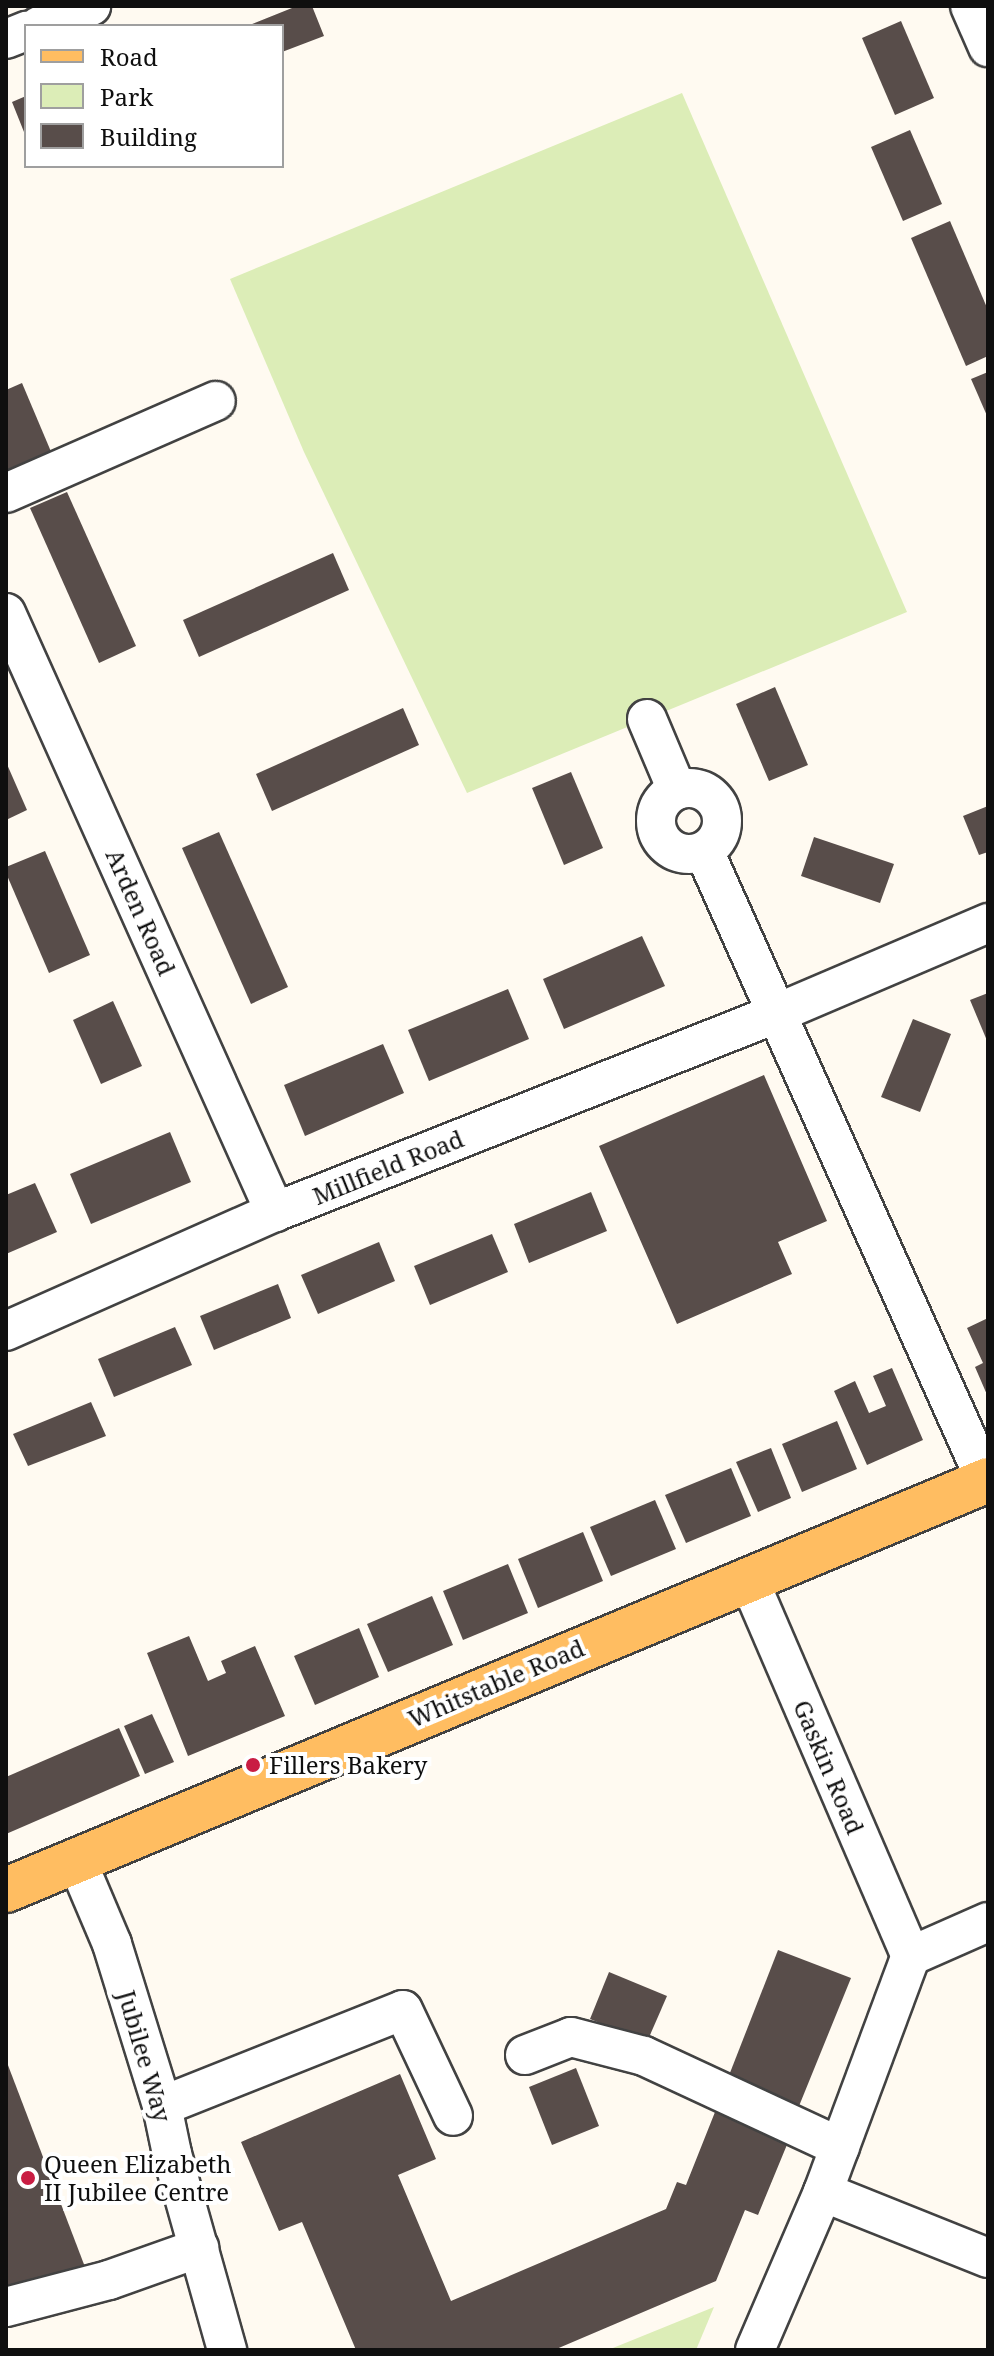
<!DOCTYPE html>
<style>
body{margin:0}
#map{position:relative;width:994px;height:2356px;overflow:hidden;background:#fffaf1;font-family:"Noto Serif",serif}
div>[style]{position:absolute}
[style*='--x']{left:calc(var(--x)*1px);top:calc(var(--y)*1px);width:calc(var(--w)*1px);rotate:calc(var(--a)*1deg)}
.green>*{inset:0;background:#dcedb7}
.building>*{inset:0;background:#584d4a}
.roads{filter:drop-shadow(2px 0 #424242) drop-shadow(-2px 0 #424242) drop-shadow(0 2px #424242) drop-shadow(0 -2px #424242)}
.minor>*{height:38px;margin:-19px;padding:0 19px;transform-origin:19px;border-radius:19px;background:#fff}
.minor>.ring{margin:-19px;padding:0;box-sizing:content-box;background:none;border:38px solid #fff;border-radius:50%}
.major>*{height:44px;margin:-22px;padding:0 22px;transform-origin:22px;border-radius:22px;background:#ffbd61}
.dots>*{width:22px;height:22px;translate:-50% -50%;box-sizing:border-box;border:4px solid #fff;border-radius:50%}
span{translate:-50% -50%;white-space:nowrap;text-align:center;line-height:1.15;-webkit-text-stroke:8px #fff;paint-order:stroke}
.street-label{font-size:24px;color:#0f0f0f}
.poi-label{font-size:24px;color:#0f0f0f}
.left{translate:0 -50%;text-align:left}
.frame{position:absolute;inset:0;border:8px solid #0f0f0f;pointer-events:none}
.legend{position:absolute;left:24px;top:24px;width:260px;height:144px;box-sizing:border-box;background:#fff;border:2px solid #9f9f9f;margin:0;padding:10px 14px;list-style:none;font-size:24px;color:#0f0f0f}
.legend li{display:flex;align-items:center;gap:16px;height:40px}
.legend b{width:40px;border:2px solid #9f9f9f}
</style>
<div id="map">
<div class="green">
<div style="clip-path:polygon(682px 93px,907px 612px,467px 793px,304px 452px,230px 279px)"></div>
<div style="clip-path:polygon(714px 2307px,696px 2350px,608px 2350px)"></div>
</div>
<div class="building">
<div style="clip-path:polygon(297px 6px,312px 6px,324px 36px,282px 52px,282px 26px,247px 26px)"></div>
<div style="clip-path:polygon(901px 21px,934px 98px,895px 115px,862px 38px)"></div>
<div style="clip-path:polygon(26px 96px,26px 137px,12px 102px)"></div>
<div style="clip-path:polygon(910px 130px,942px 204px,903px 221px,871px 147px)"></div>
<div style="clip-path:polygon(950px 221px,988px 310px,988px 356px,966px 366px,911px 238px)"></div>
<div style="clip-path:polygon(988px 372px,988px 418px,971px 379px)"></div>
<div style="clip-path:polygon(22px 383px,52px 454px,8px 473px,6px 390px)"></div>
<div style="clip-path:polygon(67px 492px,136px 646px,99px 663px,30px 508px)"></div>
<div style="clip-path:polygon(333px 553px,349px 590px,199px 657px,183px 620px)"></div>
<div style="clip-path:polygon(775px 687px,808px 765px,769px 781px,736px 704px)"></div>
<div style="clip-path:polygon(403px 708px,419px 745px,272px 811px,256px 774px)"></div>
<div style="clip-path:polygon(6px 762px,27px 810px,6px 820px)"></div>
<div style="clip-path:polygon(571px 772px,603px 848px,564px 865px,532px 788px)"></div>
<div style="clip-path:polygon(988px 806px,988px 852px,979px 855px,963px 816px)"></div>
<div style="clip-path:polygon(219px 832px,288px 987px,251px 1004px,182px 848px)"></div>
<div style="clip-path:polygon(814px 837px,894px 864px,880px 903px,801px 876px)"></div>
<div style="clip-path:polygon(45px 851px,90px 955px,49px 973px,6px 873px,6px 867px)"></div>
<div style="clip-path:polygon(642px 936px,665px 986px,564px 1029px,543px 979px)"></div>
<div style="clip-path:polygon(508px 989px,529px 1039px,429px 1081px,408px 1030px)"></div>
<div style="clip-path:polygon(988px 993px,988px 1043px,970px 1000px)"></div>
<div style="clip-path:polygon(113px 1001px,142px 1066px,101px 1084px,73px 1020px)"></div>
<div style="clip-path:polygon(913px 1019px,951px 1034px,920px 1112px,881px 1097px)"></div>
<div style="clip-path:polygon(383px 1044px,404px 1093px,305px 1136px,284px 1085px)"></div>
<div style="clip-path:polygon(764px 1075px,827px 1221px,778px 1242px,792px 1274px,677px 1324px,599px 1146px)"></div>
<div style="clip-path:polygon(170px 1132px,191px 1182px,91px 1224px,70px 1174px)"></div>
<div style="clip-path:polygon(35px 1183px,57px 1232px,6px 1254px,6px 1195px)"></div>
<div style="clip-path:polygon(591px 1192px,607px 1231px,529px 1263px,514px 1224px)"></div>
<div style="clip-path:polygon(492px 1234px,508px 1272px,430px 1305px,414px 1266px)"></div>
<div style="clip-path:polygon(379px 1242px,395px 1281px,318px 1314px,301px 1275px)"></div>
<div style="clip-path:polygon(278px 1284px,291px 1318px,214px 1350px,200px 1316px)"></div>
<div style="clip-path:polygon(988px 1318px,988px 1397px,975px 1367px,983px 1363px,967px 1328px)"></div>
<div style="clip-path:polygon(175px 1327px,192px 1365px,114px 1397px,98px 1359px)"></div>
<div style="clip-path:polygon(892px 1368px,923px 1440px,867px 1465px,834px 1391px,855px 1381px,869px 1413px,886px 1406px,873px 1376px)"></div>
<div style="clip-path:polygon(91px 1402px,106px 1436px,28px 1466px,13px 1434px)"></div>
<div style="clip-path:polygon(837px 1421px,857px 1469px,802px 1492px,782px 1444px)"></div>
<div style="clip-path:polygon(771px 1448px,791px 1498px,758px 1512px,736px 1462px)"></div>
<div style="clip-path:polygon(731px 1468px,751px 1516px,686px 1543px,665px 1495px)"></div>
<div style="clip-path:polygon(655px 1500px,676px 1549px,611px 1576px,590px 1527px)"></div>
<div style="clip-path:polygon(583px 1532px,603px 1581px,538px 1608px,518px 1559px)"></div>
<div style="clip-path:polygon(508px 1564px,528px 1613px,463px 1640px,443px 1591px)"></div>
<div style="clip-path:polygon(432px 1596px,453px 1645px,388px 1672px,367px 1624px)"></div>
<div style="clip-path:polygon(359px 1628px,379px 1677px,315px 1705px,294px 1656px)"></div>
<div style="clip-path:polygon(189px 1636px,208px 1681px,226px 1673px,221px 1661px,255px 1646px,285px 1716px,188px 1756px,147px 1653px)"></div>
<div style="clip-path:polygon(152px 1714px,174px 1762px,145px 1774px,124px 1726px)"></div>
<div style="clip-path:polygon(119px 1728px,140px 1776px,6px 1834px,6px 1777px)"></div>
<div style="clip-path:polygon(778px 1950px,851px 1978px,797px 2111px,726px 2083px)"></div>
<div style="clip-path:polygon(609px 1972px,667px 1996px,647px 2042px,590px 2019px)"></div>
<div style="clip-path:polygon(6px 2060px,85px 2267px,6px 2297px)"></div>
<div style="clip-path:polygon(576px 2068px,599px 2126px,552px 2145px,529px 2087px)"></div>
<div style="clip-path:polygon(400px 2074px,436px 2159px,398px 2175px,451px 2301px,666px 2209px,677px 2182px,686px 2185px,717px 2107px,791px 2135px,758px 2215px,745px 2210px,716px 2281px,554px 2350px,356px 2350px,302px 2222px,279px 2231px,241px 2142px)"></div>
</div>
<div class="roads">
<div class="minor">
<div style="--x:970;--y:6;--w:45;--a:66.3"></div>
<div style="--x:39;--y:26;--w:56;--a:-21"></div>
<div style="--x:6;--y:39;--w:22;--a:-22"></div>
<div style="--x:6;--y:493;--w:229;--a:-23.7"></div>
<div style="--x:6;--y:613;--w:657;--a:65.82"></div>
<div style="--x:647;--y:719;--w:77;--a:67.1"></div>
<div class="ring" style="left:656px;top:788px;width:28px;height:28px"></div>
<div style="--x:704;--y:851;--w:690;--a:65.89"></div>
<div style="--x:6;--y:1331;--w:294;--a:-23.9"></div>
<div style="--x:275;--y:1212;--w:538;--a:-21.6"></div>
<div style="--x:775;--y:1014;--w:232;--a:-23.1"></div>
<div style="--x:748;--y:1578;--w:412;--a:66.7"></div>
<div style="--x:76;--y:1859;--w:92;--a:67"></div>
<div style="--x:112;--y:1944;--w:170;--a:72.8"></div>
<div style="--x:162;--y:2106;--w:49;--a:78.2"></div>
<div style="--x:172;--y:2154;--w:204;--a:74.3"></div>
<div style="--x:911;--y:1956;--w:84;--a:-23.8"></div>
<div style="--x:525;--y:2055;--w:49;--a:-21.4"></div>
<div style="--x:571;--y:2037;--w:75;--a:14.6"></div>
<div style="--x:644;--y:2056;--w:216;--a:24.9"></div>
<div style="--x:162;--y:2106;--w:259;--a:-21.7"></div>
<div style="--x:403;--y:2010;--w:117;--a:64.7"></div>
<div style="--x:823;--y:2192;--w:178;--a:21.8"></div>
<div style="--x:6;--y:2307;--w:106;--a:-14.7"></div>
<div style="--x:109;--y:2280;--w:96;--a:-19.6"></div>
<div style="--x:755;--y:2350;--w:172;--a:-66.7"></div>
<div style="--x:823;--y:2192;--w:252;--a:-69.6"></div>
</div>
<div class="major">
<div style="--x:6;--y:1890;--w:1064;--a:-22.66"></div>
</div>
</div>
<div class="dots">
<div style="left:253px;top:1765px;background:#c91d43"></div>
<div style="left:28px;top:2178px;background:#c91d43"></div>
</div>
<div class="street-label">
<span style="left:141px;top:912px;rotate:66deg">Arden Road</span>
<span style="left:388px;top:1167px;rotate:-22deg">Millfield Road</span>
<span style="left:496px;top:1683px;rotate:-23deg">Whitstable Road</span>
<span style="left:829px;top:1767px;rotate:67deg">Gaskin Road</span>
<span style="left:145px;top:2056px;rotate:74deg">Jubilee Way</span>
</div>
<div class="poi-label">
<span class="left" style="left:269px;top:1765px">Fillers Bakery</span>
<span class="left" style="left:44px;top:2178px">Queen Elizabeth<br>II Jubilee Centre</span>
</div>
<div class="frame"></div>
<ul class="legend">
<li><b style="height:10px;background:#ffbd61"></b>Road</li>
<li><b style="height:22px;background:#dcedb7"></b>Park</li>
<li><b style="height:22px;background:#584d4a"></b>Building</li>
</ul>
</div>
